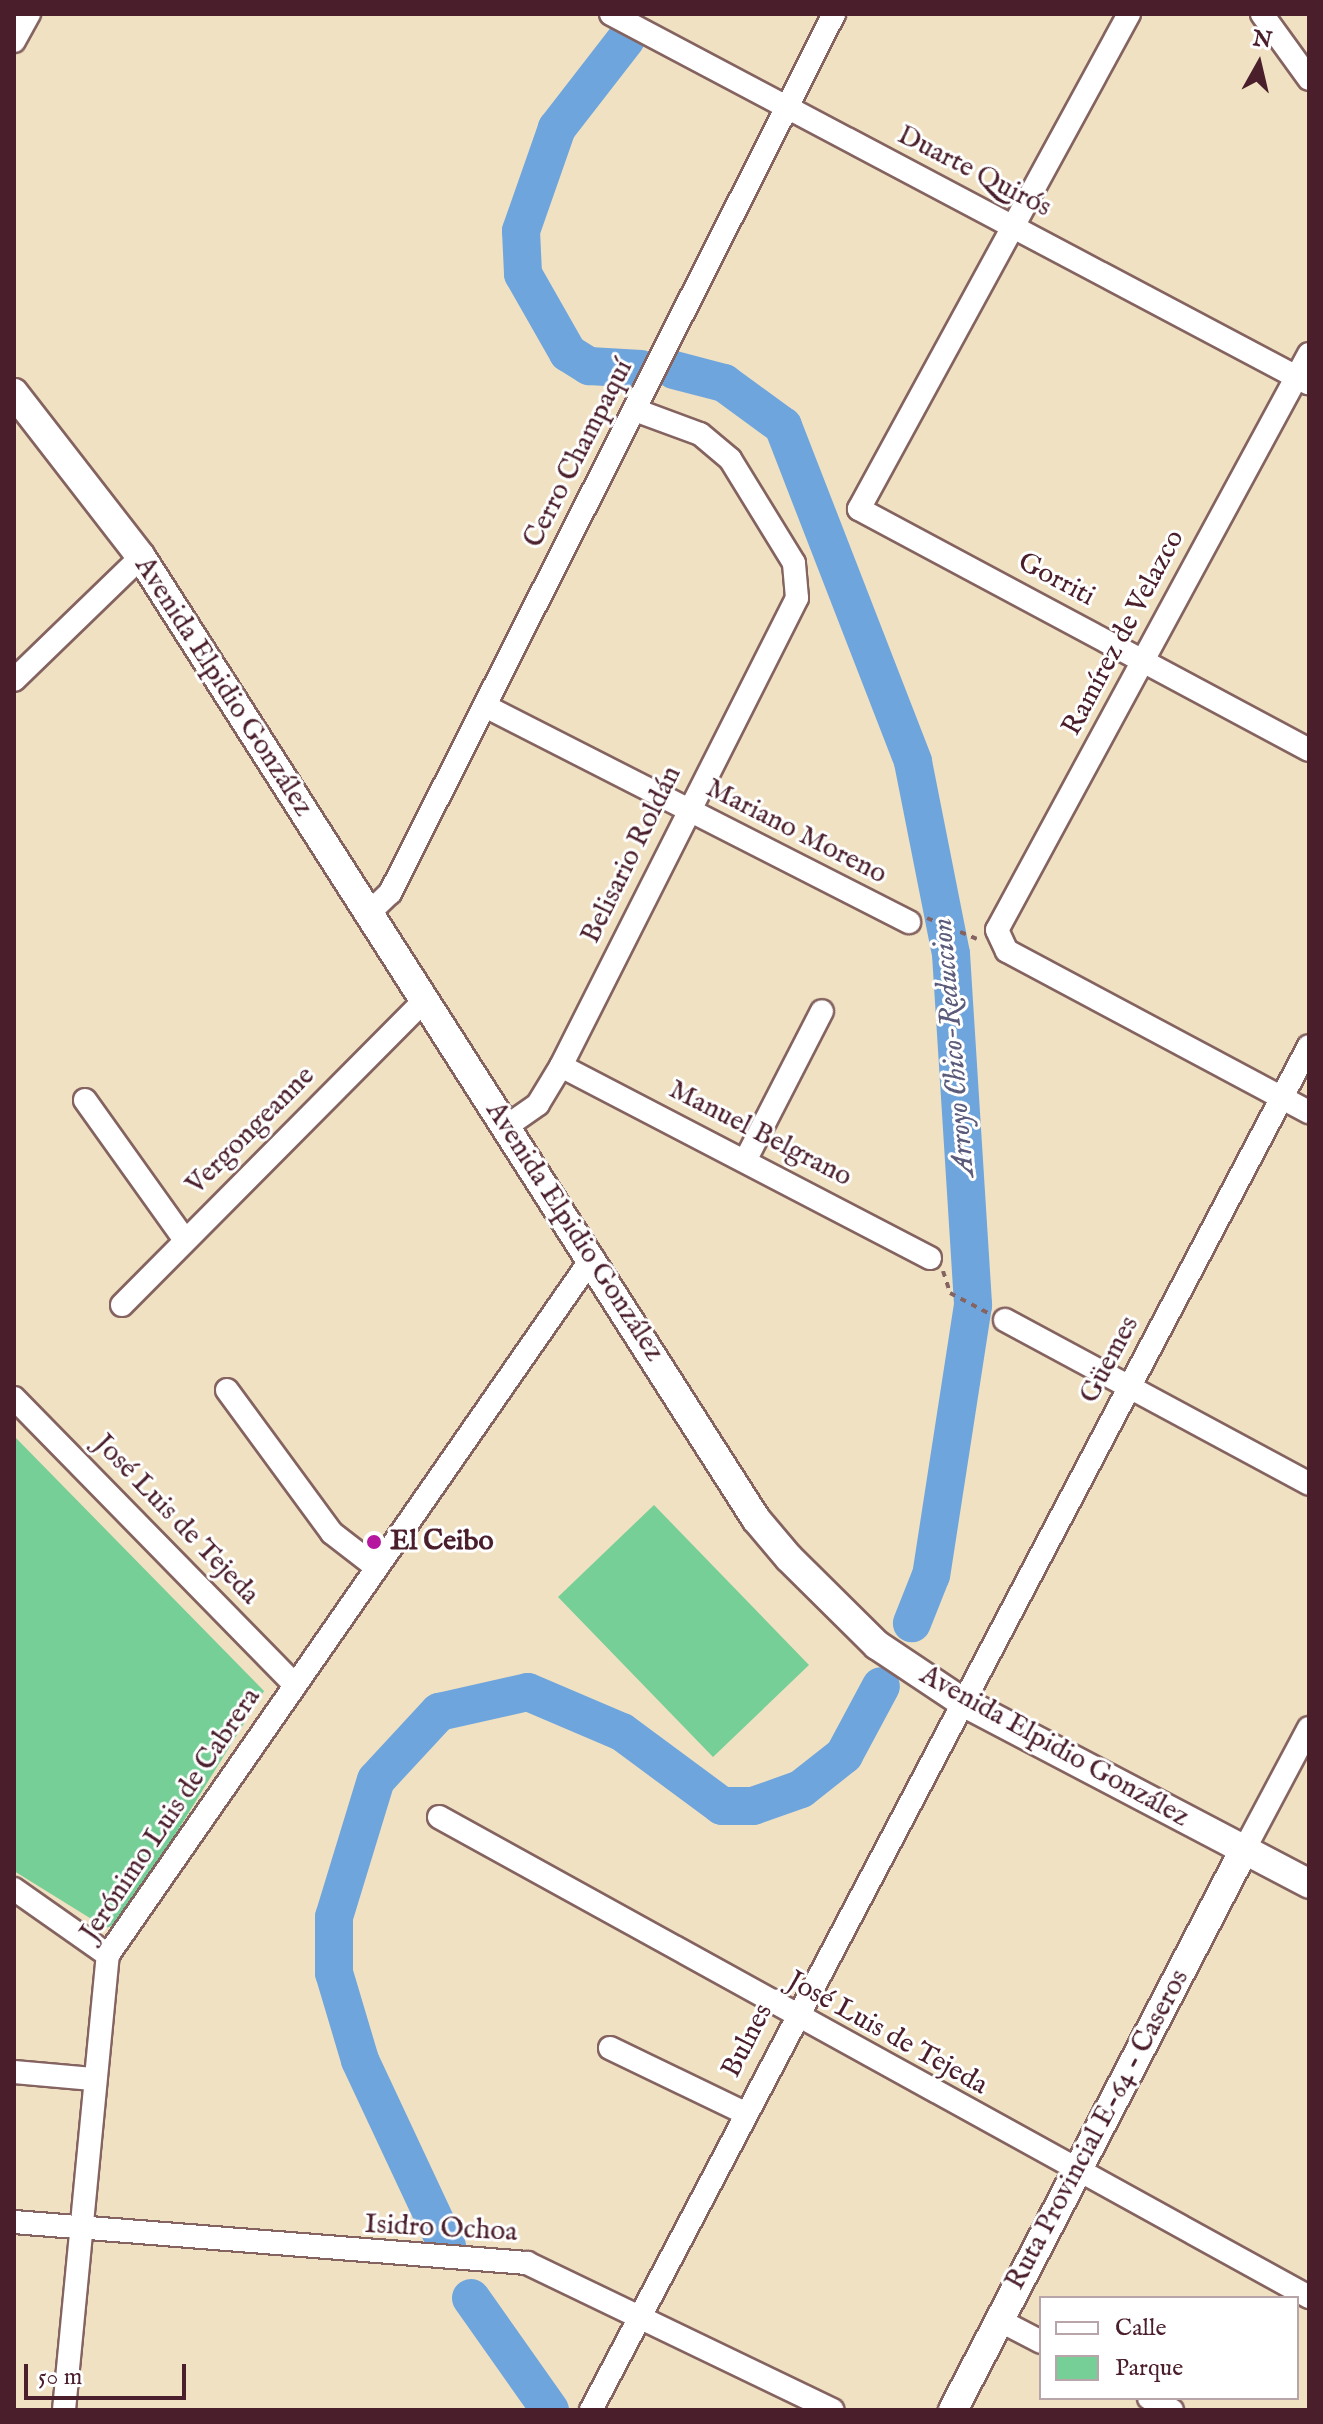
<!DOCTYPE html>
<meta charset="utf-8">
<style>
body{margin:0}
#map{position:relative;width:1323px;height:2424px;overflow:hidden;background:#f0e1c3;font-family:"IM FELL English",serif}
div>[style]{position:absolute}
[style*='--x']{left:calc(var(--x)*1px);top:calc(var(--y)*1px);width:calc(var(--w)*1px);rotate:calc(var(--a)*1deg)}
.green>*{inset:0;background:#75cf96}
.river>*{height:38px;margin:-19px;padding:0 19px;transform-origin:19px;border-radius:19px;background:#6fa5dd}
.path>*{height:4px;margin-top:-2px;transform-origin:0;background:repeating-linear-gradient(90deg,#846360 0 6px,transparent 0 12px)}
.roads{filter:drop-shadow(2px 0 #846360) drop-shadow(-2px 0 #846360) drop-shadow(0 2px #846360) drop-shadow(0 -2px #846360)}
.minor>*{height:22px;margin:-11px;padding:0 11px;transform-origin:11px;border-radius:11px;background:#fff}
.major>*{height:28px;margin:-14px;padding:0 14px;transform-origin:14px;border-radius:14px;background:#fff}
.dots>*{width:22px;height:22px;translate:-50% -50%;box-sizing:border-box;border:4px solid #fff;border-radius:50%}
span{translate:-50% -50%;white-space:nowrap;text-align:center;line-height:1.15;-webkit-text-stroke:6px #fff;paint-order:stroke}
.street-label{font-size:28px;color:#4a1f2b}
.poi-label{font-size:28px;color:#4a1f2b;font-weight:700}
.left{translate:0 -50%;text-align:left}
.water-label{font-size:30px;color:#5b5b7b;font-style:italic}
.frame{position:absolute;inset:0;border:16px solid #4a1f2b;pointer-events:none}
.legend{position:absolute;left:1039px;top:2296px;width:260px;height:104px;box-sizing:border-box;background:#fff;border:2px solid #b7a5aa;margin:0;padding:10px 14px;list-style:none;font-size:24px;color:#4a1f2b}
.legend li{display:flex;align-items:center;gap:16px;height:40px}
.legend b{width:40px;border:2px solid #b7a5aa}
.north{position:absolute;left:1219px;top:24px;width:80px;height:80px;-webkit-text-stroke:6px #fff;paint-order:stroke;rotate:8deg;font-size:22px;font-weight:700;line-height:32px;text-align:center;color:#4a1f2b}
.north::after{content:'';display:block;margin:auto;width:28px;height:36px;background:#4a1f2b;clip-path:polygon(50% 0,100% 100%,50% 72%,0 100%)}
.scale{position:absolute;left:24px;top:2364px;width:162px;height:36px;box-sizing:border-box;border:4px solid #4a1f2b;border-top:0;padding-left:10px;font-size:24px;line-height:28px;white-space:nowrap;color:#4a1f2b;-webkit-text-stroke:6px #fff;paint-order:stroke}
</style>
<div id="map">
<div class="green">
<div style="clip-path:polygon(14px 1436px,264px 1691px,121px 1922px,106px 1928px,14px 1871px)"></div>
<div style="clip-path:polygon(654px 1505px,809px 1665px,713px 1757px,558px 1597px)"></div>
</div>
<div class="river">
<div style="--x:626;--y:39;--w:113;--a:127.8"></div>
<div style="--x:557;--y:128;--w:109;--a:109.3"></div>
<div style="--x:521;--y:231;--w:43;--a:87.3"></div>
<div style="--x:523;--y:274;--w:91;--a:60.3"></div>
<div style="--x:568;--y:353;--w:25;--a:32"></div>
<div style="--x:589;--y:366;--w:52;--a:3.3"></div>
<div style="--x:674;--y:370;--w:52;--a:14.6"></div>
<div style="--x:724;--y:383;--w:73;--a:36.1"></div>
<div style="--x:783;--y:426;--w:360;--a:68.8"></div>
<div style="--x:913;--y:762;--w:196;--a:78.8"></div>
<div style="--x:951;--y:954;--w:352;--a:86.4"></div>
<div style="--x:973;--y:1305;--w:273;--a:98.8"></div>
<div style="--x:931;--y:1575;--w:52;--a:111.6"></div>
<div style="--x:447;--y:2246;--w:205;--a:-115.1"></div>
<div style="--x:360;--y:2060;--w:91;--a:-106.6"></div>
<div style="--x:334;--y:1973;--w:56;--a:-90"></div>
<div style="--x:334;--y:1917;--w:143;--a:-73"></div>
<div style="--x:376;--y:1780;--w:93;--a:-47.2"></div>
<div style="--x:439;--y:1712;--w:91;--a:-12.7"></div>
<div style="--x:528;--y:1692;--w:102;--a:23.1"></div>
<div style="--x:622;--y:1732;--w:124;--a:36.5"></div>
<div style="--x:722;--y:1806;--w:31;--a:0"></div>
<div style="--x:753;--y:1806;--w:51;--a:-19.5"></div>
<div style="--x:801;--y:1789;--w:55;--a:-38.3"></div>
<div style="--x:844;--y:1755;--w:78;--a:-61.8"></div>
<div style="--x:471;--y:2298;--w:137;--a:54.8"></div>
</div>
<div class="path">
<div style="--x:927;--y:918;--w:54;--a:22.8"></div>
<div style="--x:943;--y:1271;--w:23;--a:72"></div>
<div style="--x:950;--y:1293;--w:43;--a:27.8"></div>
</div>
<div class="roads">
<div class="minor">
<div style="--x:611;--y:14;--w:789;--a:27.9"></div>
<div style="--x:1129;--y:14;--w:564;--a:118.61"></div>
<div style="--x:859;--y:509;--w:510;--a:28.17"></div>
<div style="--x:1262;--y:14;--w:80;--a:54.1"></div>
<div style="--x:14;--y:41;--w:31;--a:-61"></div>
<div style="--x:1309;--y:354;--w:655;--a:118.44"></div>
<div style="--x:997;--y:930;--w:23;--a:65"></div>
<div style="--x:1007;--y:951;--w:342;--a:28.1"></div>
<div style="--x:14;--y:680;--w:177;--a:-44.1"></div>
<div style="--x:485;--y:706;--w:476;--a:27"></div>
<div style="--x:368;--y:914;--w:30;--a:-44"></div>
<div style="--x:390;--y:893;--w:985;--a:-63.2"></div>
<div style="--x:561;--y:1066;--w:416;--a:27.5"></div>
<div style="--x:85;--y:1100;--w:171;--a:54.5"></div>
<div style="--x:507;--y:1126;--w:38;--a:-35"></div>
<div style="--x:538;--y:1104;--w:44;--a:-58.8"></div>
<div style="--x:561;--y:1066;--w:524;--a:-63.24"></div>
<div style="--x:797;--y:598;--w:35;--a:-95"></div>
<div style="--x:794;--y:563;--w:122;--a:-121.6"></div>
<div style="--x:730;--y:459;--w:39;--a:-140"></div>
<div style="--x:700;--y:434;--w:69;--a:-159.7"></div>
<div style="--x:746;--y:1159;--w:166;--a:-62.8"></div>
<div style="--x:122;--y:1305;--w:429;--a:-45.2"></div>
<div style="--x:1005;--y:1320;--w:345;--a:28.3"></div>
<div style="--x:227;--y:1390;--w:177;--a:53.7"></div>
<div style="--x:332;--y:1533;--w:56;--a:37.7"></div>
<div style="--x:14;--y:1398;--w:402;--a:45.6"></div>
<div style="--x:439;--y:1817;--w:994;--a:28.89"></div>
<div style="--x:1244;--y:1850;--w:138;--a:-62"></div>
<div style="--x:14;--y:1889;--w:115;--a:35.1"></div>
<div style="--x:610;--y:2048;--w:150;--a:25.7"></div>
<div style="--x:14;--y:2072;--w:79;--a:5.1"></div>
<div style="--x:14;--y:2222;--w:515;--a:4.57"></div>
<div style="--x:527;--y:2263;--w:339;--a:25.7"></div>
<div style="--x:999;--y:2320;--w:47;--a:27.6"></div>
<div style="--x:1149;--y:2398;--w:26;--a:28"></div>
<div style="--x:64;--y:2410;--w:457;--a:-84.5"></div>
<div style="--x:108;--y:1955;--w:849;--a:-55.22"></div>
<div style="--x:591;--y:2410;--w:1541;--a:-62.24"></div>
</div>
<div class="major">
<div style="--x:14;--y:393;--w:207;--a:52.2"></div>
<div style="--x:141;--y:557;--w:1142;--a:57.41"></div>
<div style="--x:756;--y:1519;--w:51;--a:49.8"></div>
<div style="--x:789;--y:1558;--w:124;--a:44.7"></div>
<div style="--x:877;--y:1645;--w:101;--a:33.7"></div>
<div style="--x:961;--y:1701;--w:393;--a:27.7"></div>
<div style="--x:953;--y:2410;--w:631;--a:-62.54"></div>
</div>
</div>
<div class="dots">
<div style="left:374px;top:1542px;background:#b5179e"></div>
</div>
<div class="street-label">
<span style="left:974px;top:172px;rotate:27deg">Duarte Quirós</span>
<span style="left:579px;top:454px;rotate:-63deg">Cerro Champaquí</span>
<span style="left:1056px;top:580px;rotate:28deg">Gorriti</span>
<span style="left:1124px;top:633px;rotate:-62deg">Ramírez de Velazco</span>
<span style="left:223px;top:687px;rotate:57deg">Avenida Elpidio González</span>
<span style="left:796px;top:832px;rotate:27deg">Mariano Moreno</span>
<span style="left:632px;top:855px;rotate:-64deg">Belisario Roldán</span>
<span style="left:251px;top:1131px;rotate:-45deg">Vergongeanne</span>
<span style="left:760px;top:1134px;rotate:27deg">Manuel Belgrano</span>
<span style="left:574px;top:1232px;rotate:57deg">Avenida Elpidio González</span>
<span style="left:1110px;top:1360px;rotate:-62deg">Güemes</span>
<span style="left:176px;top:1520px;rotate:46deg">José Luis de Tejeda</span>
<span style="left:1054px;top:1747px;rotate:29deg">Avenida Elpidio González</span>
<span style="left:171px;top:1815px;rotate:-56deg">Jerónimo Luis de Cabrera</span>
<span style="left:887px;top:2034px;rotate:29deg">José Luis de Tejeda</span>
<span style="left:748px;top:2041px;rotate:-63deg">Bulnes</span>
<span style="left:1098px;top:2130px;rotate:-62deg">Ruta Provincial E-64 - Caseros</span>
<span style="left:441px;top:2229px;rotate:3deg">Isidro Ochoa</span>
</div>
<div class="poi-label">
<span class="left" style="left:390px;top:1542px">El Ceibo</span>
</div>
<div class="water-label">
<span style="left:954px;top:1047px;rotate:-95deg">Arroyo Chico-Reduccion</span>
</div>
<div class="frame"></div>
<ul class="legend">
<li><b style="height:10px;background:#fff"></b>Calle</li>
<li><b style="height:22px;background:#75cf96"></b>Parque</li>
</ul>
<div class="north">N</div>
<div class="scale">50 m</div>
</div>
